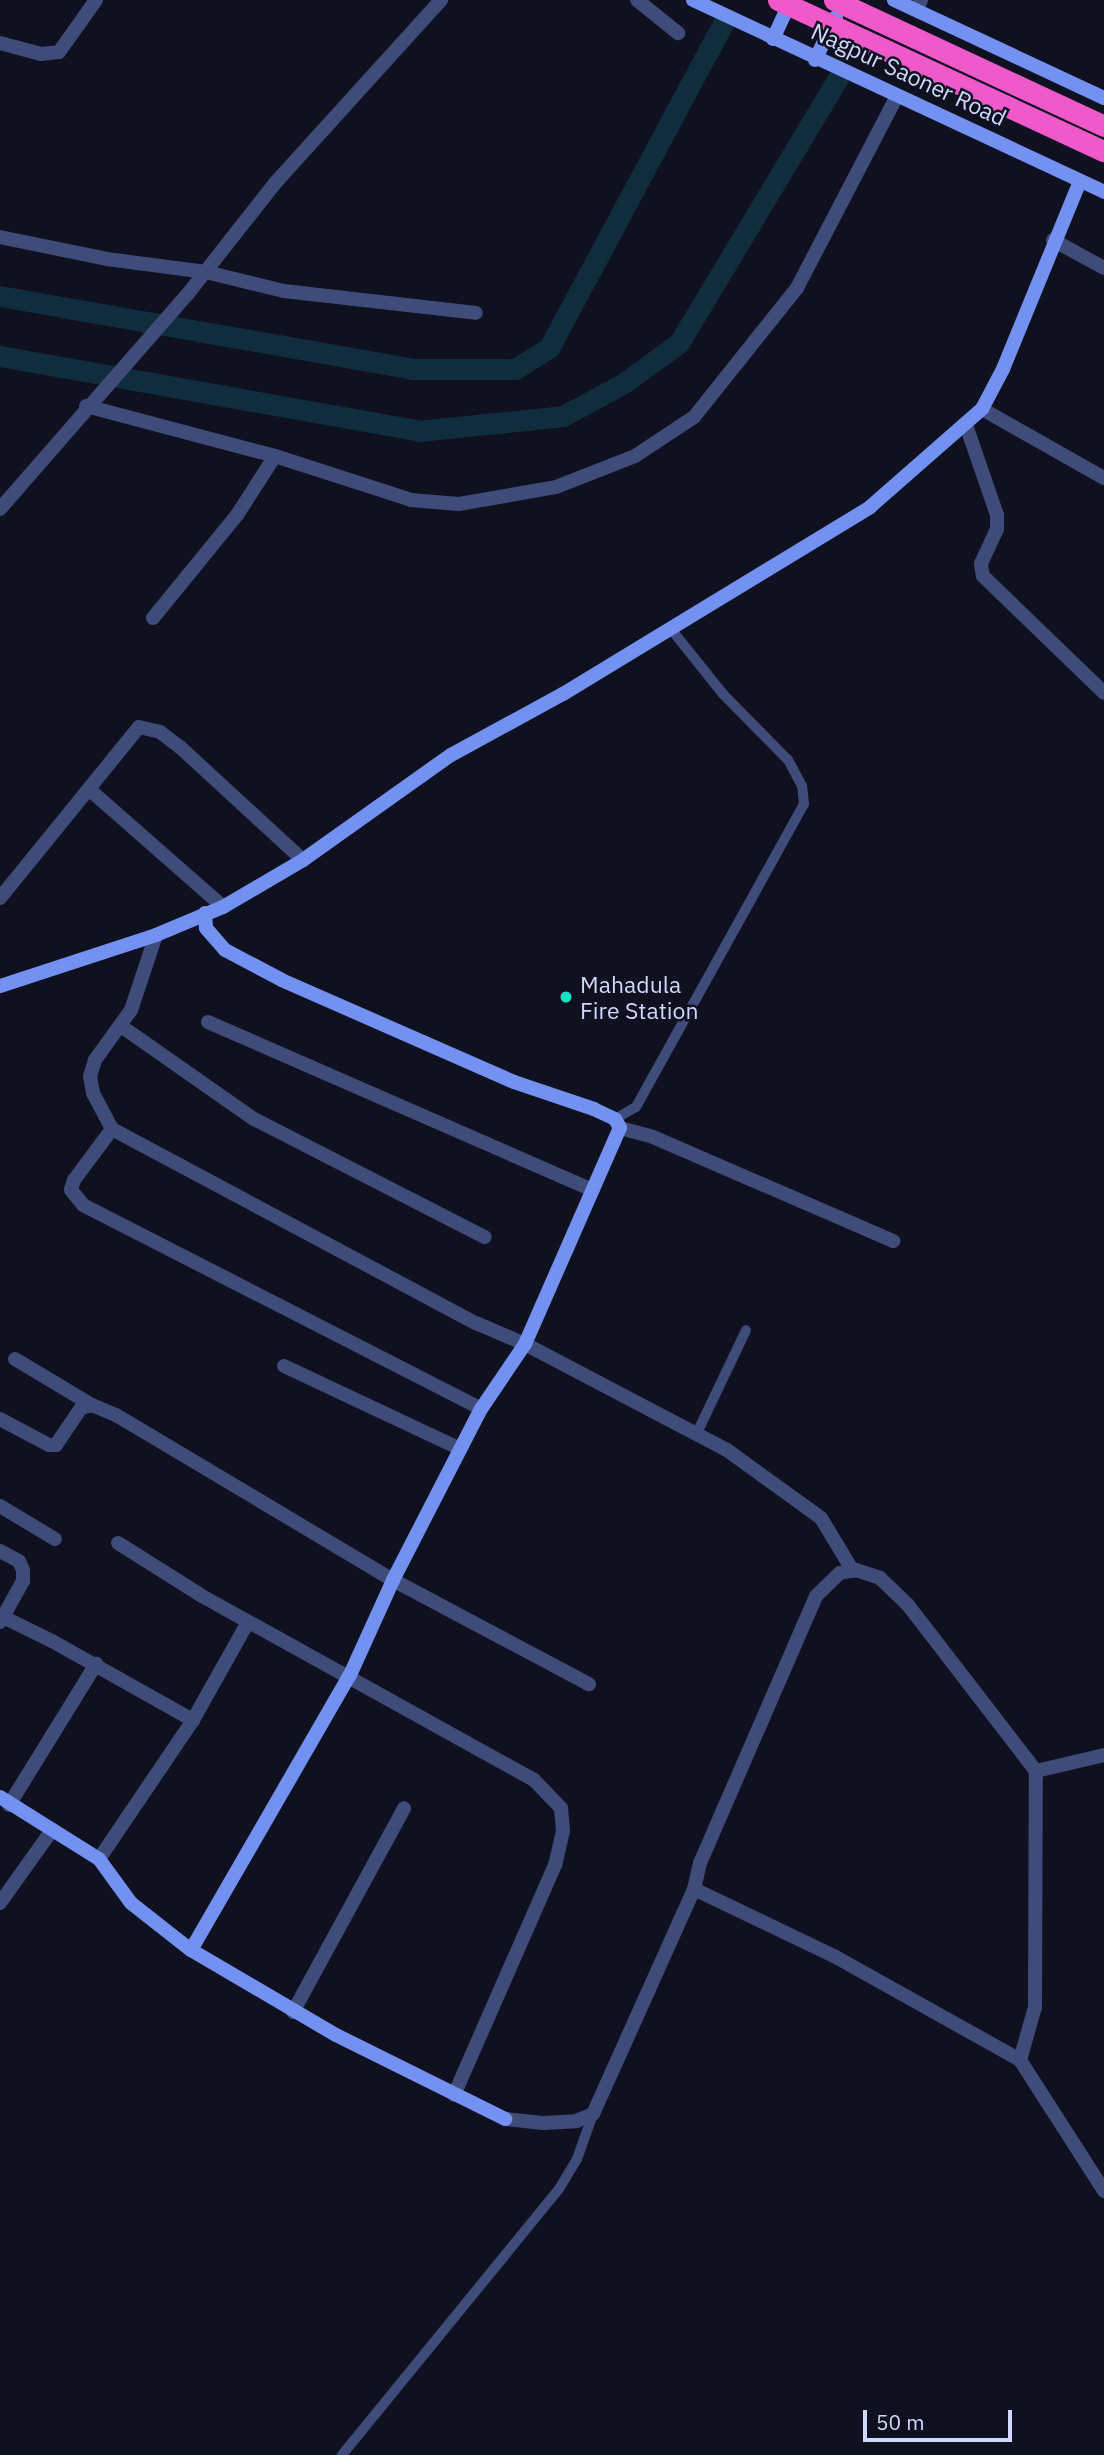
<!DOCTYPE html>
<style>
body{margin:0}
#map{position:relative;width:1104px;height:2455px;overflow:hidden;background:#0f1120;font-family:"IBM Plex Sans",sans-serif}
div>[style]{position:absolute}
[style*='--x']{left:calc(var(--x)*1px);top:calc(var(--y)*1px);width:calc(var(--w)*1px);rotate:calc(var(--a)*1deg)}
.canal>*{height:21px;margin:-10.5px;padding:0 10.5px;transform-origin:10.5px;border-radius:10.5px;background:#102d3e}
.lane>*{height:10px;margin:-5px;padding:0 5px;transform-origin:5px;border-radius:5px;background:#3f4c7a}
.street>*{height:14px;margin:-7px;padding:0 7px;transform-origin:7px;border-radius:7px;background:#3f4c7a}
.secondary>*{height:14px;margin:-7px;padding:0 7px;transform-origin:7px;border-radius:7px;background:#7391f1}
.highway-bridge>*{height:21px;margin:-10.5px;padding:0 10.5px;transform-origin:10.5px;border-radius:10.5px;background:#ef59c9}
.dots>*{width:19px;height:19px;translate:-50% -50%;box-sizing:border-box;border:4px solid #0f1120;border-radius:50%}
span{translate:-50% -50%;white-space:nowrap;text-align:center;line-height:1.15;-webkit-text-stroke:5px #0f1120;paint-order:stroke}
.street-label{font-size:23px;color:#d2d8fb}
.poi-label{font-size:23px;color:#d2d8fb}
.left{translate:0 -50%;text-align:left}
.scale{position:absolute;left:863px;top:2410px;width:149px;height:32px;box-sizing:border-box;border:4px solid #d2d8fb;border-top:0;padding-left:9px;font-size:21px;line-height:24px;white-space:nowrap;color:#d2d8fb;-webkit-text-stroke:5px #0f1120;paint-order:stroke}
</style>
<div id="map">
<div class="canal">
<div style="--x:0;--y:296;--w:418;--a:10"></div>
<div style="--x:412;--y:369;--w:103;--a:0"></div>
<div style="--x:515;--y:369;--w:40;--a:-32"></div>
<div style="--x:549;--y:348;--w:369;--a:-61.8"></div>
<div style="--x:0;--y:356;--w:426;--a:10.1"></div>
<div style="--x:419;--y:431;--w:145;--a:-5.9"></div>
<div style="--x:563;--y:416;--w:69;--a:-28.4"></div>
<div style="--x:624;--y:383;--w:68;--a:-36"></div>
<div style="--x:679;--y:343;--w:309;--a:-59"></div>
</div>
<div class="lane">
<div style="--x:615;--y:1119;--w:24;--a:-30"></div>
<div style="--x:636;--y:1107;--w:346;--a:-61"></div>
<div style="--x:804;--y:804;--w:18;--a:-96"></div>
<div style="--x:802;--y:786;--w:30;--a:-118"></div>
<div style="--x:788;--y:760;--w:93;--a:-134.6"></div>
<div style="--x:723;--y:694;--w:83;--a:-128.7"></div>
<div style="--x:696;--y:1435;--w:116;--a:-64.5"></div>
<div style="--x:342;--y:2455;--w:343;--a:-50.8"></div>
<div style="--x:559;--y:2189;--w:35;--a:-59"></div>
<div style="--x:577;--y:2159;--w:48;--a:-70.4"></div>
</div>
<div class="street">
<div style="--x:637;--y:0;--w:53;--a:38.8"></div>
<div style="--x:916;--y:10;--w:11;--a:-63"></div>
<div style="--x:0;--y:43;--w:42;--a:15"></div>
<div style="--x:41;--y:54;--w:18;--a:-6"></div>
<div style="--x:59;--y:52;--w:64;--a:-54.6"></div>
<div style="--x:0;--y:237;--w:109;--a:11.6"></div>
<div style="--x:107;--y:259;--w:100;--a:7.5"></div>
<div style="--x:206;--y:272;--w:80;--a:13.7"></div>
<div style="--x:284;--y:291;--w:193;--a:6.5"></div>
<div style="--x:1053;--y:240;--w:58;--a:28.8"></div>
<div style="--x:86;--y:406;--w:196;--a:14.8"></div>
<div style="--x:275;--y:456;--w:143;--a:17.9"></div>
<div style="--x:411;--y:500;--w:48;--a:4.8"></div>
<div style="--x:459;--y:504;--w:98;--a:-9.9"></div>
<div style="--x:556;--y:487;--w:85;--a:-21.4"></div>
<div style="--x:635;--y:456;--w:71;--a:-33.5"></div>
<div style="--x:694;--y:417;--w:165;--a:-51.4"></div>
<div style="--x:797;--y:288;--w:214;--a:-62.5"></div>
<div style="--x:982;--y:409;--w:140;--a:29.5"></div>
<div style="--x:966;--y:425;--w:95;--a:71"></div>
<div style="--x:997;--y:515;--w:14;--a:90"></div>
<div style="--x:997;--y:529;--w:38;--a:115"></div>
<div style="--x:981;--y:564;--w:12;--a:81"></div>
<div style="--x:983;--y:576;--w:168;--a:44"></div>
<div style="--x:0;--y:509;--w:284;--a:-48.9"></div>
<div style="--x:187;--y:295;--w:144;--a:-51.8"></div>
<div style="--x:276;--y:182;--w:246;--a:-47.8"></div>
<div style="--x:153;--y:618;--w:133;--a:-50.8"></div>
<div style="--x:237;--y:515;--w:70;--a:-57.2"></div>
<div style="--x:90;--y:790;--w:177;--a:41.3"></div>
<div style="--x:0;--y:898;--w:220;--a:-50.9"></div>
<div style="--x:139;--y:727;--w:22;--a:13"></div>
<div style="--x:160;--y:732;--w:25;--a:37"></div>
<div style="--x:180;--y:747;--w:167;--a:42.6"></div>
<div style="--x:156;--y:935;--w:79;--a:108.4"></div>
<div style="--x:131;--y:1010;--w:62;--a:125.8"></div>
<div style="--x:95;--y:1060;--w:17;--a:107"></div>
<div style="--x:90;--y:1076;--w:17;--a:80"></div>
<div style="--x:93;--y:1093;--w:41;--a:62.2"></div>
<div style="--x:112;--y:1129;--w:412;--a:28.1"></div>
<div style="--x:476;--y:1323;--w:53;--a:23.2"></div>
<div style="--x:525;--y:1344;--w:228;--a:27.7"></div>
<div style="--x:727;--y:1450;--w:116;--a:35.9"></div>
<div style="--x:821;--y:1518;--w:62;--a:58.9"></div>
<div style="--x:208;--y:1022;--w:420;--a:23.6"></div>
<div style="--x:121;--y:1026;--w:162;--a:35"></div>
<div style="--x:254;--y:1119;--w:259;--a:27.1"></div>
<div style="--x:620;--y:1128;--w:34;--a:15"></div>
<div style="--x:653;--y:1137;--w:262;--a:23.4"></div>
<div style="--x:112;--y:1129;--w:64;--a:126.7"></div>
<div style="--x:74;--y:1180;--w:10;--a:107"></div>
<div style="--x:71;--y:1190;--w:19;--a:51"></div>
<div style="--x:83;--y:1205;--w:447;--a:27.1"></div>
<div style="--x:15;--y:1359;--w:90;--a:30.9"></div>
<div style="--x:284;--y:1366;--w:195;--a:25.2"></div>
<div style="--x:0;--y:1419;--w:55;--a:28"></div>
<div style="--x:49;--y:1445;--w:7;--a:0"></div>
<div style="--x:56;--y:1445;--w:45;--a:-56"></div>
<div style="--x:81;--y:1408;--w:11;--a:-15"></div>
<div style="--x:92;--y:1405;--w:26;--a:23"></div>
<div style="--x:116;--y:1415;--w:322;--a:30.8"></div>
<div style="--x:393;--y:1580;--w:222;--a:28"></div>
<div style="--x:0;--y:1506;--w:64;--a:31"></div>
<div style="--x:118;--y:1543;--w:99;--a:32.2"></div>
<div style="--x:202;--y:1596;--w:380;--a:29"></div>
<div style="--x:534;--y:1780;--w:39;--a:46"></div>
<div style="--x:561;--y:1808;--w:23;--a:85"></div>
<div style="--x:563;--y:1831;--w:35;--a:103"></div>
<div style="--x:555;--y:1865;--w:251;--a:113.7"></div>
<div style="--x:0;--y:1551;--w:21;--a:28"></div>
<div style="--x:19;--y:1561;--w:10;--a:66"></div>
<div style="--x:23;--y:1570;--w:11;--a:90"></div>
<div style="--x:23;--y:1581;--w:41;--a:119.1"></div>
<div style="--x:0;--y:1622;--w:6;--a:-59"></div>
<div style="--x:3;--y:1617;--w:55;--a:26.1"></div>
<div style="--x:52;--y:1641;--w:162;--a:29.3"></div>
<div style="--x:9;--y:1805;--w:166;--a:-58.3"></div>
<div style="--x:99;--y:1859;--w:168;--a:-55.9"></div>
<div style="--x:193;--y:1720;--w:112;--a:-60.7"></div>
<div style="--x:694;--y:1889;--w:155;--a:25.6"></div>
<div style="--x:834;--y:1956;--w:213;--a:29.2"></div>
<div style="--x:1020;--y:2060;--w:156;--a:57.3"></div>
<div style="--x:0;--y:1903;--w:90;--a:-54.5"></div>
<div style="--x:293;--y:2012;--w:232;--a:-61.4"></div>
<div style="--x:1020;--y:2060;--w:55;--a:-74.2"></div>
<div style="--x:1035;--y:2007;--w:236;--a:-89.8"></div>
<div style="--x:505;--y:2119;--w:38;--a:6"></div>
<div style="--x:543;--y:2123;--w:33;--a:-3"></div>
<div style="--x:576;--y:2121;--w:18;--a:-22"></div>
<div style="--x:593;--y:2114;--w:247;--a:-65.8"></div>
<div style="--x:694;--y:1889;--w:27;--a:-77"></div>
<div style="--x:700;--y:1863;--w:291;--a:-66.5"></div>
<div style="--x:816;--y:1596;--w:33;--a:-44"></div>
<div style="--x:840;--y:1573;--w:16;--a:-11"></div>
<div style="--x:856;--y:1570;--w:25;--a:18"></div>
<div style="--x:880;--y:1578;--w:39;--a:44"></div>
<div style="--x:908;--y:1605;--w:210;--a:52.4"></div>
<div style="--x:1036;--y:1771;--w:70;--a:-13.2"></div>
</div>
<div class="secondary">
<div style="--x:693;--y:0;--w:454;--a:25"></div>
<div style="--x:894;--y:0;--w:232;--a:25"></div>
<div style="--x:773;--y:39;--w:43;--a:-65.2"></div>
<div style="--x:815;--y:60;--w:48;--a:-64"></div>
<div style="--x:0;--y:986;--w:164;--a:-18.1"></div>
<div style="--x:156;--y:935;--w:73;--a:-22.7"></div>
<div style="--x:223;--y:907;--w:93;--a:-30.4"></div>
<div style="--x:303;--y:860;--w:181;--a:-35.4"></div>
<div style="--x:451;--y:755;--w:128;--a:-28.6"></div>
<div style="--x:563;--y:694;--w:359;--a:-31.3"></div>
<div style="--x:870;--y:507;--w:149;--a:-41.2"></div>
<div style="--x:982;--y:409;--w:45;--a:-62.3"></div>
<div style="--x:1003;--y:369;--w:203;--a:-67.7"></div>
<div style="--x:0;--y:1797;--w:117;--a:32.1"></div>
<div style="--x:99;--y:1859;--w:54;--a:54"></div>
<div style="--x:131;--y:1903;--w:76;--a:38.1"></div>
<div style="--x:191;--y:1950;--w:168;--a:30.4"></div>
<div style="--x:336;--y:2035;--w:189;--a:26.4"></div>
<div style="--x:191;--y:1950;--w:318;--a:-60"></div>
<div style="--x:350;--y:1675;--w:104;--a:-65.6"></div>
<div style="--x:393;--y:1580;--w:192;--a:-62.8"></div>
<div style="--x:481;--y:1409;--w:78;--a:-55.9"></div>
<div style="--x:525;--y:1344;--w:236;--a:-66.3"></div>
<div style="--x:620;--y:1128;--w:10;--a:-119"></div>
<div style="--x:615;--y:1119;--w:23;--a:-155"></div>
<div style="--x:594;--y:1109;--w:84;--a:-161.4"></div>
<div style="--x:514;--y:1082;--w:253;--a:-156.3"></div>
<div style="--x:282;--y:980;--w:64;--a:-152.2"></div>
<div style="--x:225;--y:950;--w:29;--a:-131"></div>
<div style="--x:206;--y:928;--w:15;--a:-94"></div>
</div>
<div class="highway-bridge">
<div style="--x:778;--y:0;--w:359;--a:24.9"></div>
<div style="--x:834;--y:0;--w:298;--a:25"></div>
</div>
<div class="dots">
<div style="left:566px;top:997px;background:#16e2c1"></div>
</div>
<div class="street-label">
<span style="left:909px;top:74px;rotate:25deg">Nagpur Saoner Road</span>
</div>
<div class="poi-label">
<span class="left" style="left:580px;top:997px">Mahadula<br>Fire Station</span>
</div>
<div class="scale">50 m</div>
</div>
